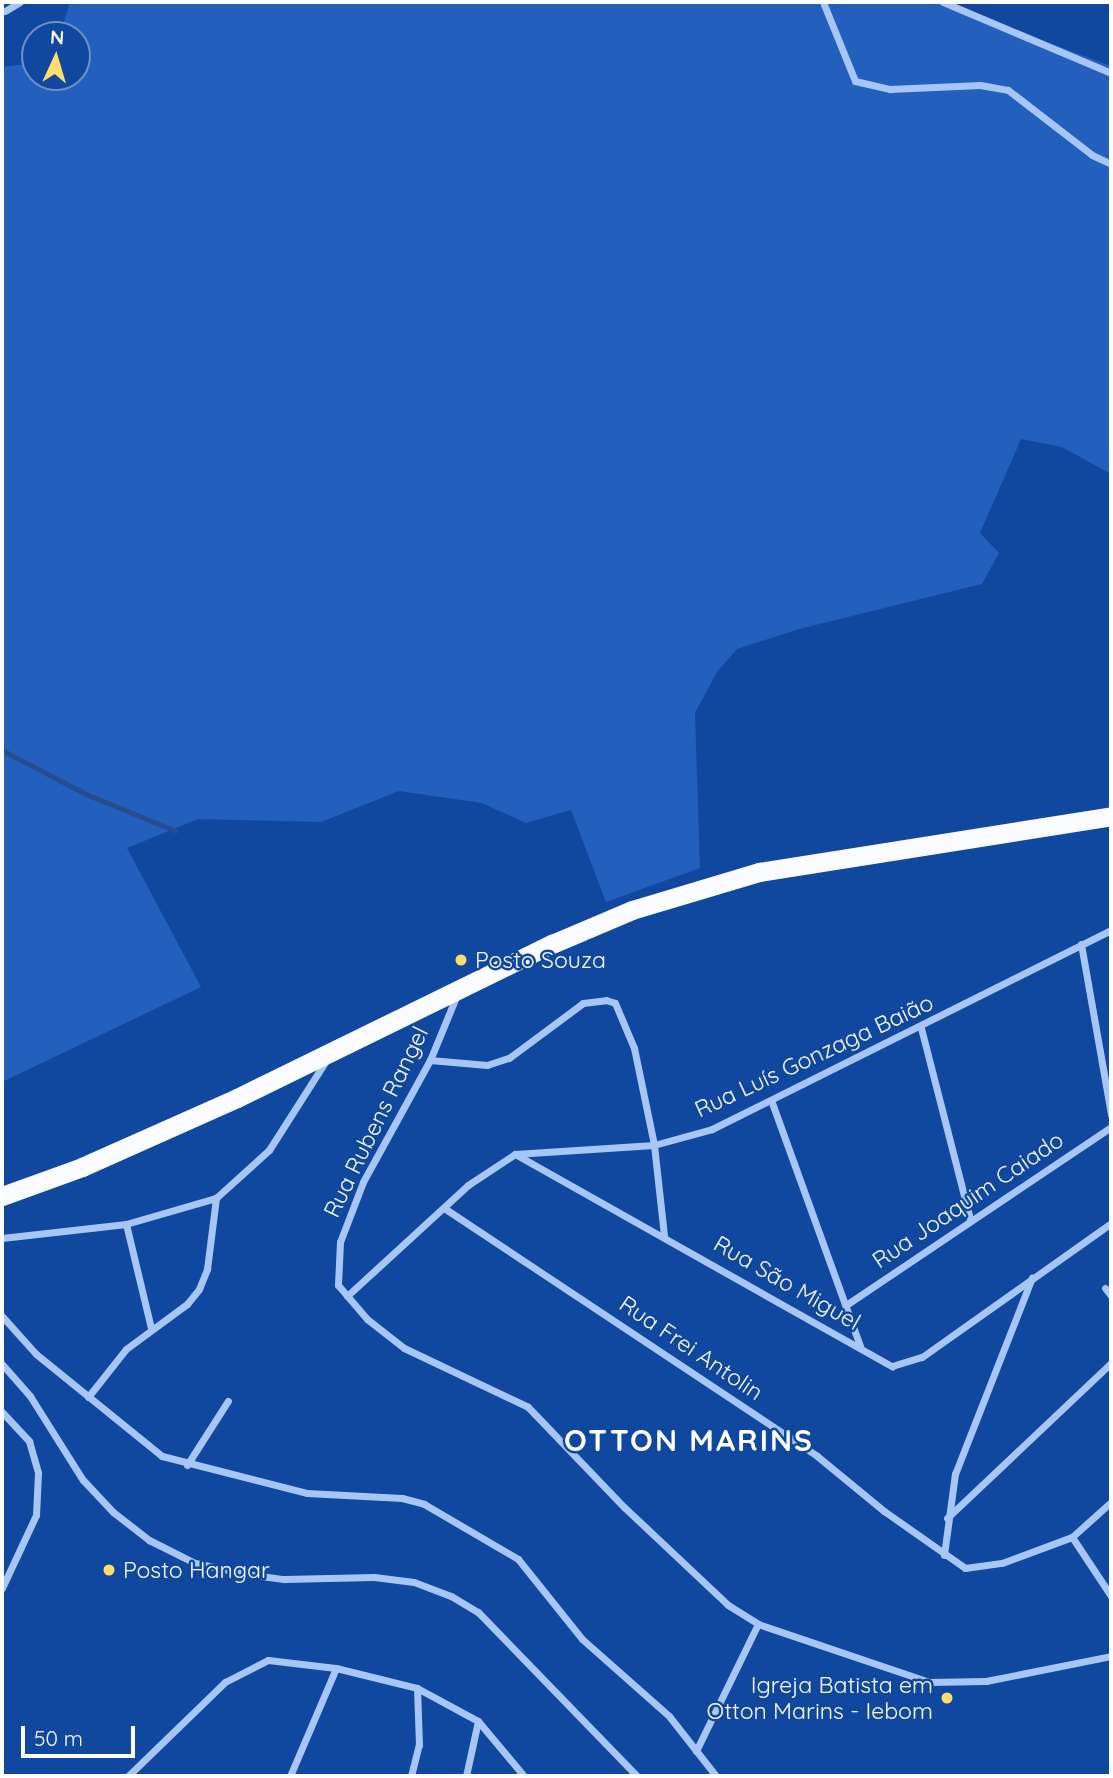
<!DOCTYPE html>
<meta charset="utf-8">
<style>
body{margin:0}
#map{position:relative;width:1113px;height:1778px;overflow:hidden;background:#10479f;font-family:Quicksand,sans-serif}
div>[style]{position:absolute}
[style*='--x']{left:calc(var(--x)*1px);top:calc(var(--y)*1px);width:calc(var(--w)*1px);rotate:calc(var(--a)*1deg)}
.green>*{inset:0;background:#2360bd}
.stream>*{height:4.5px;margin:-2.25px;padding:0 2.25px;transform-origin:2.25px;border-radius:2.25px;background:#254d8f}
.minor>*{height:7px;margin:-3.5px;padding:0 3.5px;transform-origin:3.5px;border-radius:3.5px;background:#a7c6f5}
.trunk>*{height:19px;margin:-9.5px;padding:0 9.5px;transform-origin:9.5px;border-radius:9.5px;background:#fafcff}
.dots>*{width:19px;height:19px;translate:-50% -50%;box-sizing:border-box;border:4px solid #10479f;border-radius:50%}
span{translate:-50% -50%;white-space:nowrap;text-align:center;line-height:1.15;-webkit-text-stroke:5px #10479f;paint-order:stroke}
.poi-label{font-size:23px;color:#fff}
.left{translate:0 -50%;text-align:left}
.right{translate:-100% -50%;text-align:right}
.street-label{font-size:23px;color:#fff}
.district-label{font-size:30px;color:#fff;font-weight:700;letter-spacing:2px}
.frame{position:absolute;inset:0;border:4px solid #fff;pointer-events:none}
.north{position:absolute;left:21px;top:21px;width:70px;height:70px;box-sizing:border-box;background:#10479f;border:2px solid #7091c5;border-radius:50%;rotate:4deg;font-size:19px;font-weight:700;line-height:28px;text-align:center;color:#fff}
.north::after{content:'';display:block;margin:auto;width:24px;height:32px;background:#ffdd6b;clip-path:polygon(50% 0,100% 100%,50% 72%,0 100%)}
.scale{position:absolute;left:21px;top:1726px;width:114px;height:32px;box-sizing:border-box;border:4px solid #fff;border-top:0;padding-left:9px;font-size:21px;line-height:24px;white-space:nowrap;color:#fff;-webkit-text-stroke:5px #10479f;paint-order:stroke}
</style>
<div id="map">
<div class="green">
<div style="clip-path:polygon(70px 2px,940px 2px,1111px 66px,1111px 474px,1062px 447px,1021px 439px,980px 533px,999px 553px,982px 584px,799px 629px,737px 649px,717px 672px,695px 713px,700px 868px,606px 902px,571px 810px,526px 823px,482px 803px,399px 791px,321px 822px,198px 819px,127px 848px,201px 987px,2px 1082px,2px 67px,35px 63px,35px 77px,77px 77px,77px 35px,60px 35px)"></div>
</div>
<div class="stream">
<div style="--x:2;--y:750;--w:95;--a:27.6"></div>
<div style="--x:86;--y:794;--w:97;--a:22.3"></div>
</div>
<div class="minor">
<div style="--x:823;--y:2;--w:85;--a:67.9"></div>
<div style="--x:855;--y:81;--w:36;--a:13"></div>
<div style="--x:890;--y:89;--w:90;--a:-2.5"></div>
<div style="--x:980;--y:85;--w:28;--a:10"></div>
<div style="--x:1008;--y:90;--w:106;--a:37.7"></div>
<div style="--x:1092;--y:155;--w:21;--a:25"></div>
<div style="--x:943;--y:2;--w:182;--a:22.9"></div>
<div style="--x:5;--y:11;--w:17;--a:-31"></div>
<div style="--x:1081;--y:944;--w:173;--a:80"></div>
<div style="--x:456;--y:997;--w:68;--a:112.4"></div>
<div style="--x:430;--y:1060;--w:139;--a:118.8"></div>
<div style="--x:363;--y:1182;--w:64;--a:111"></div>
<div style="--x:340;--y:1242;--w:43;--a:92.7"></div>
<div style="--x:338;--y:1285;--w:45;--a:49.5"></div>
<div style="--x:367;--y:1319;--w:47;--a:38.1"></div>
<div style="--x:404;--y:1348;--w:137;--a:25.4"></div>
<div style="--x:528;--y:1407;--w:139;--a:46.2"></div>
<div style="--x:624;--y:1507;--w:143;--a:43.3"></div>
<div style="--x:728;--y:1605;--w:36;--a:32"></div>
<div style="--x:758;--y:1624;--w:181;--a:18.7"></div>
<div style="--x:929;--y:1682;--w:57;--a:-1"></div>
<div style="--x:986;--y:1681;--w:127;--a:-11.3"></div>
<div style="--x:921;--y:1028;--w:197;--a:75.6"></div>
<div style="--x:430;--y:1060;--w:57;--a:5"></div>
<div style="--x:487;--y:1065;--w:23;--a:-18"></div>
<div style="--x:509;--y:1058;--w:92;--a:-36.6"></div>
<div style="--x:583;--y:1003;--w:23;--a:-7"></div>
<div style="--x:606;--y:1000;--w:9;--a:18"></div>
<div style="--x:615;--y:1003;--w:49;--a:67.1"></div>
<div style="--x:634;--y:1048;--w:99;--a:78.3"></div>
<div style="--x:654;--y:1145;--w:91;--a:83.7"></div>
<div style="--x:771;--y:1100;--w:262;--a:70.1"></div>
<div style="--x:515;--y:1154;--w:433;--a:29.4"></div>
<div style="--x:892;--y:1366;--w:31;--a:-17"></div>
<div style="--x:922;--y:1357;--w:232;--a:-35.3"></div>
<div style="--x:444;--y:1208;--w:448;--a:33.6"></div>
<div style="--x:817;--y:1456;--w:87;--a:39.4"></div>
<div style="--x:884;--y:1511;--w:99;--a:35.1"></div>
<div style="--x:965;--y:1568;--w:37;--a:-8"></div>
<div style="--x:1002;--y:1563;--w:75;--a:-20.4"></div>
<div style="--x:1072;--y:1537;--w:52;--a:-41.9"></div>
<div style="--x:126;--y:1224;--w:107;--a:76.5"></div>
<div style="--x:2;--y:1238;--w:125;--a:-6.4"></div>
<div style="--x:126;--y:1224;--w:94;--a:-16.1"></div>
<div style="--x:216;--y:1198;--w:72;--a:-42.2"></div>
<div style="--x:269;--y:1150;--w:104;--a:-57.5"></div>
<div style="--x:1105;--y:1288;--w:10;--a:53"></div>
<div style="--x:347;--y:1296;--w:164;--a:-42.5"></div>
<div style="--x:468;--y:1185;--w:56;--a:-33.4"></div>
<div style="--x:515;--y:1154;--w:139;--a:-3.7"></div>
<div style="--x:654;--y:1145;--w:60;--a:-15.4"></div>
<div style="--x:712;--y:1129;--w:446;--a:-26.5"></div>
<div style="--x:846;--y:1305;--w:319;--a:-33.9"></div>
<div style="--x:2;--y:1316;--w:51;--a:48.2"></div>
<div style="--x:36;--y:1354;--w:162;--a:39"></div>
<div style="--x:162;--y:1456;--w:150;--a:14.3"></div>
<div style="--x:307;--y:1493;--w:95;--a:3"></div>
<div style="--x:402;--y:1498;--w:23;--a:15"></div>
<div style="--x:424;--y:1504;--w:109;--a:30.3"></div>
<div style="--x:518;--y:1559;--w:102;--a:51.3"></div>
<div style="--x:582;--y:1639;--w:116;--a:41.5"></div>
<div style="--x:669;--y:1716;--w:76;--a:51.9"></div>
<div style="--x:2;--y:1364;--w:43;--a:48.8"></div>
<div style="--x:30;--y:1396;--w:99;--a:57.8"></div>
<div style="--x:83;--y:1480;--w:44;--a:46.8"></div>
<div style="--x:113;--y:1512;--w:46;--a:37.9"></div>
<div style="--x:149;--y:1540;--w:51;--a:26.6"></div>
<div style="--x:195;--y:1563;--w:53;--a:11.9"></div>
<div style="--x:247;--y:1574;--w:37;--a:8"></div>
<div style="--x:284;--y:1579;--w:90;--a:-1.3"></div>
<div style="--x:374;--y:1577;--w:40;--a:7.1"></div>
<div style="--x:414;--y:1582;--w:40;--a:21"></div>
<div style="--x:451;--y:1596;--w:31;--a:31"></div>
<div style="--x:478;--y:1612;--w:228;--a:45.9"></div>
<div style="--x:88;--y:1397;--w:61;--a:-51.6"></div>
<div style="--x:126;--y:1349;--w:76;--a:-36.4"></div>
<div style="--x:187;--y:1304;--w:19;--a:-51"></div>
<div style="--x:199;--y:1289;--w:22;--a:-68"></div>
<div style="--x:207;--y:1269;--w:72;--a:-82.8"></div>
<div style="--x:2;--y:1412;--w:40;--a:47"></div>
<div style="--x:29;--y:1441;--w:33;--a:74"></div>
<div style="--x:38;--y:1473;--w:42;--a:92.7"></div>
<div style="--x:36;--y:1515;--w:81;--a:115"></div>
<div style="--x:187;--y:1465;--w:76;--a:-57.4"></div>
<div style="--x:947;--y:1518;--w:226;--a:-43.4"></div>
<div style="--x:1072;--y:1537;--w:71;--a:56.5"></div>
<div style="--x:944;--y:1555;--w:82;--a:-82.3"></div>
<div style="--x:955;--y:1474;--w:211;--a:-68.6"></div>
<div style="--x:696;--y:1751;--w:141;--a:-64"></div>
<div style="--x:128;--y:1776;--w:135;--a:-44.1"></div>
<div style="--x:225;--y:1682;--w:48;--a:-27.1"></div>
<div style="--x:268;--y:1660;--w:68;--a:6.7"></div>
<div style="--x:336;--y:1668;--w:83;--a:13.9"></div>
<div style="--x:417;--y:1688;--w:69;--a:28.4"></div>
<div style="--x:478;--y:1721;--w:72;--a:50.1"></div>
<div style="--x:290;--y:1776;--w:117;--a:-66.9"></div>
<div style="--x:411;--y:1776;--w:32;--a:-76"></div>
<div style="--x:419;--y:1745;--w:57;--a:-92"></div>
<div style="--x:466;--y:1776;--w:56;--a:-77.7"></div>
</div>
<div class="trunk">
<div style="--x:2;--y:1196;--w:85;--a:-19.9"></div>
<div style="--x:82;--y:1167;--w:170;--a:-24"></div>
<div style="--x:237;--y:1098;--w:351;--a:-26.1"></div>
<div style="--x:552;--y:944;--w:87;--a:-23"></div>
<div style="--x:632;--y:910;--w:133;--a:-16.7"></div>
<div style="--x:759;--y:872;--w:356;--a:-9"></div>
</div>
<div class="dots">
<div style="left:461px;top:960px;background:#ffdd6b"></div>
<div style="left:109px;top:1570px;background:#ffdd6b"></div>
<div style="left:947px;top:1698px;background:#ffdd6b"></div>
</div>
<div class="poi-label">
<span class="left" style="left:475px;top:960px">Posto Souza</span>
<span class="left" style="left:123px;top:1570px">Posto Hangar</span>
<span class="right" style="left:933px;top:1698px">Igreja Batista em<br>Otton Marins - Iebom</span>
</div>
<div class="street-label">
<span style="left:814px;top:1056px;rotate:-25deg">Rua Luís Gonzaga Baião</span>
<span style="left:376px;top:1122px;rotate:-64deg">Rua Rubens Rangel</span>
<span style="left:968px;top:1200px;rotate:-34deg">Rua Joaquim Caiado</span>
<span style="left:787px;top:1283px;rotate:30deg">Rua São Miguel</span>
<span style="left:691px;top:1348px;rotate:34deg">Rua Frei Antolin</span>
</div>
<div class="district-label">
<span style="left:689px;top:1440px">OTTON MARINS</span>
</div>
<div class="frame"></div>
<div class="north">N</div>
<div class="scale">50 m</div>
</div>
